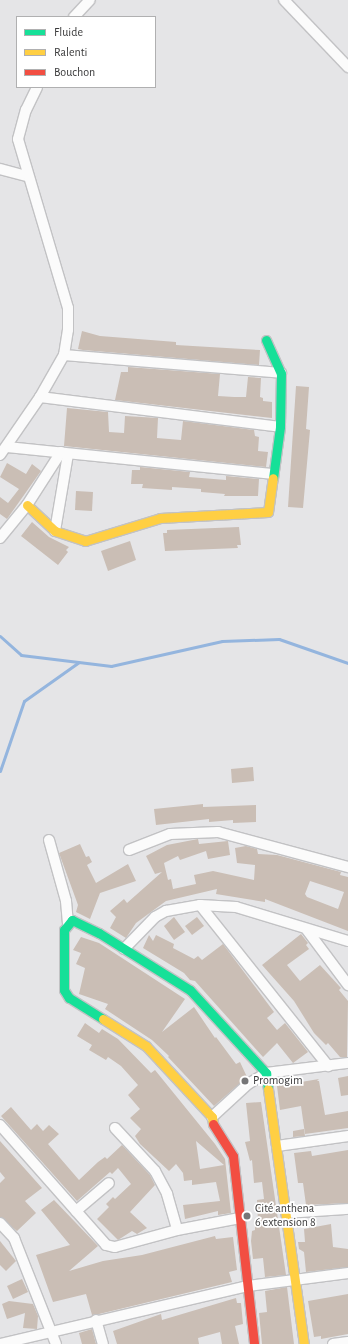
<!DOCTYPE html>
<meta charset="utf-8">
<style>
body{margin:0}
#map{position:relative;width:348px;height:1344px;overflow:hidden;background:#e5e5e7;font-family:"Alegreya Sans",sans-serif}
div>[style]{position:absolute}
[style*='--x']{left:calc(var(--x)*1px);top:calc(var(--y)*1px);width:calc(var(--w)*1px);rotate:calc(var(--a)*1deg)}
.stream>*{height:3px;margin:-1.5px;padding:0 1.5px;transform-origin:1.5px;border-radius:1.5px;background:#94b5de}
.building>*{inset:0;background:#cabeb5}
.roads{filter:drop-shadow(1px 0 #c2c2c4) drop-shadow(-1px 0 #c2c2c4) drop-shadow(0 1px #c2c2c4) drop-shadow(0 -1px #c2c2c4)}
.street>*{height:10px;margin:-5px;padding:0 5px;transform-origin:5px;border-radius:5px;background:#fbfbfb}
.fast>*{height:9px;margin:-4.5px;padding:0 4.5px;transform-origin:4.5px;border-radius:4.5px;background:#16e098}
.slow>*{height:9px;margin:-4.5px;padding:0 4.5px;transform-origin:4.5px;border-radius:4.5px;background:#ffcf43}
.jam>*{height:9px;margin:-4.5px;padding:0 4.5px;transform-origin:4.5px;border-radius:4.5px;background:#f24e42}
.dots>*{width:11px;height:11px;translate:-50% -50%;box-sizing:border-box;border:2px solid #fff;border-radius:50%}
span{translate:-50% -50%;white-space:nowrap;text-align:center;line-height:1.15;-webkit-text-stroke:3.5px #fff;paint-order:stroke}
.poi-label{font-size:12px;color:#3a3a3b}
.left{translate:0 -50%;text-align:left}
.legend{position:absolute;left:16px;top:16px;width:140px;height:72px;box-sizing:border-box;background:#fff;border:1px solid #b0b0b1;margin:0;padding:5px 7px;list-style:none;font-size:12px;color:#3a3a3b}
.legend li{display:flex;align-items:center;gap:8px;height:20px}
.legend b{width:20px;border:1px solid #b0b0b1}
</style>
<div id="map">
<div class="stream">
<div style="--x:0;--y:636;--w:28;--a:42"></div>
<div style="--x:21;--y:655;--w:91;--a:7"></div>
<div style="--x:111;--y:666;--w:114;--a:-12.7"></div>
<div style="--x:222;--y:641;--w:57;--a:-2"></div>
<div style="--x:279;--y:639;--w:73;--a:19.2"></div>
<div style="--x:0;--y:771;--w:74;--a:-71.1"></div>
<div style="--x:24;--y:701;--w:67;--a:-35.3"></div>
</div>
<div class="building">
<div style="clip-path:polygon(82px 331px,100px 336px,176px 342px,176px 345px,260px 350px,259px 365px,83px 350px,78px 349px)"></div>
<div style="clip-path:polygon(128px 367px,220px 374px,218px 396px,234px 397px,246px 397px,248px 377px,261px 378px,260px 397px,263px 398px,263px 401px,272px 402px,272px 418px,115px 400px,121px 372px,128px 372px)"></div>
<div style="clip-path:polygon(296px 386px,309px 387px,306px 429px,310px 430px,303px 508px,288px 507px)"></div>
<div style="clip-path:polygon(67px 408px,108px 412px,109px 432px,124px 433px,125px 416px,158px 418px,157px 438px,181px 440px,183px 421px,254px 430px,255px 436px,259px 437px,258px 451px,268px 452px,266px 467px,64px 446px)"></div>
<div style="clip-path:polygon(7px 463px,26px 474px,32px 464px,41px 471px,7px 519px,0 514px,0 497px,8px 503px,19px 489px,0 477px)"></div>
<div style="clip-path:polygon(140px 467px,190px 472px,189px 477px,226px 480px,226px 476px,259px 479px,258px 496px,224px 496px,225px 494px,201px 492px,201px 489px,172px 487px,172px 490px,142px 488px,143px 484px,131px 484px,132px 470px,140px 470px)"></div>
<div style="clip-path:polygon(76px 491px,93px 492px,92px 511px,75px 510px)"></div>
<div style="clip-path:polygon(32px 522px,49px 537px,69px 547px,66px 550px,68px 552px,58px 565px,21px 536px)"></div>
<div style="clip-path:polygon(239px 527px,241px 545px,237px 545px,238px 548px,165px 551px,163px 533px,167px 533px,167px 530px)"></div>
<div style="clip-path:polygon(130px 541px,136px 560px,108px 571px,101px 551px)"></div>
<div style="clip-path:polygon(253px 767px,254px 781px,232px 783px,231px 769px)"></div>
<div style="clip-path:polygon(203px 804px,203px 807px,256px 805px,256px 822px,233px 823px,233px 820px,209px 822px,209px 819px,156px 825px,154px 809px)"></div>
<div style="clip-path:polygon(evenodd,198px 839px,199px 844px,228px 841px,230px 855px,208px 859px,206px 851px,180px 860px,178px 856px,164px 863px,168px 880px,171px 879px,173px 889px,196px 884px,194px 875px,213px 871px,254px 880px,255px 865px,237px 863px,235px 848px,246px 846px,257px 849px,258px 854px,277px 855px,341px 872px,340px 875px,348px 877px,348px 931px,265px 899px,265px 902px,216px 894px,217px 889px,166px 901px,136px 923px,126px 938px,110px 928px,116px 917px,110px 911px,124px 899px,127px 903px,162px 872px,155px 874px,146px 856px,167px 845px,198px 839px,310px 881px,344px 892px,338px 909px,307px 897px,305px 894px,310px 881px)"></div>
<div style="clip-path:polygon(80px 844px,86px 857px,89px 856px,92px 862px,87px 865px,96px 883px,128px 864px,136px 881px,100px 893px,90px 919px,76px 912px,78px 905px,59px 853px)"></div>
<div style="clip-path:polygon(174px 917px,185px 932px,174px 940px,164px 926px)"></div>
<div style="clip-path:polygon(197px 917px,204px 926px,192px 935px,185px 926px)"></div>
<div style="clip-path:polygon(301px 934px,308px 943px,306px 945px,309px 949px,287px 965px,300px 981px,320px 965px,341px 988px,339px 990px,348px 1001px,347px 1057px,340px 1057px,328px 1043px,326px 1045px,314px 1033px,294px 1001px,262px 965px)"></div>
<div style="clip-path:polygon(149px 935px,153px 941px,156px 935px,174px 944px,173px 948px,194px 959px,198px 956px,202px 960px,223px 944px,274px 1012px,267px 1018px,277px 1030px,285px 1023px,308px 1052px,293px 1063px,277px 1043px,263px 1057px,195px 981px,190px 980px,184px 973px,143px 948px)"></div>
<div style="clip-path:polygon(81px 937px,99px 943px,185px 999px,162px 1032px,194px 1007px,215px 1038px,216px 1037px,236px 1064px,240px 1062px,247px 1077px,214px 1106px,168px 1057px,169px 1056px,152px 1040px,105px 1009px,108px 1004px,79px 994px,85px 968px,76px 964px,81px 953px,73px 950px)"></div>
<div style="clip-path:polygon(evenodd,85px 1023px,99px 1033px,102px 1029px,118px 1039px,151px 1073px,155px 1070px,215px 1144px,225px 1159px,231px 1213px,218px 1215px,218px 1211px,185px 1219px,183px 1205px,220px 1201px,216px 1182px,192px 1185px,192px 1180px,184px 1181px,183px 1173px,176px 1164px,169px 1171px,140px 1144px,135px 1136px,141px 1129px,130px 1118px,140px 1109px,128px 1095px,138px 1085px,121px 1066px,108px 1057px,106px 1060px,89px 1050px,92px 1045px,77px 1036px,85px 1023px,196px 1141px,224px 1165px,200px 1169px,196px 1141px)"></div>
<div style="clip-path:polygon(348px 1076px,348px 1095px,341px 1096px,338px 1078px)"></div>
<div style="clip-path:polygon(319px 1079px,317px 1081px,319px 1081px,325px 1115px,348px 1111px,348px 1128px,305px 1134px,301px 1106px,280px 1110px,277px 1086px)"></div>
<div style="clip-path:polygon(261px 1102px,286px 1275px,265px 1277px,263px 1258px,253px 1259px,251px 1241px,252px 1231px,255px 1230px,255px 1222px,258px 1222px,257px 1200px,264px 1199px,262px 1182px,254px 1183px,252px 1160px,250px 1161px,245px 1142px,250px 1141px,246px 1103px)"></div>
<div style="clip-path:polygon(11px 1107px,31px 1130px,37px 1124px,43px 1131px,49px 1125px,59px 1134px,48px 1144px,79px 1180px,98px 1162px,105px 1157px,107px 1159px,122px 1145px,150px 1175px,155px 1185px,130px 1212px,147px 1228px,137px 1234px,132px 1231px,118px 1240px,97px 1219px,109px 1207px,106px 1204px,113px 1197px,115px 1199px,131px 1184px,118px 1168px,112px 1174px,110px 1172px,77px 1201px,1px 1116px)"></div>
<div style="clip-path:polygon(304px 1129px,305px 1136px,293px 1137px,293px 1131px)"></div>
<div style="clip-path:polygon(0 1141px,42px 1188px,25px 1201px,36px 1213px,17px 1231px,0 1217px,0 1183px,5px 1178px,0 1172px)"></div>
<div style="clip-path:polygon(348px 1150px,348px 1203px,306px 1205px,303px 1183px,298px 1183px,294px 1153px,311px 1151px,312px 1156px)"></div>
<div style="clip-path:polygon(54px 1200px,98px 1246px,69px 1271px,103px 1261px,142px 1255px,215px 1236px,216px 1239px,233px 1237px,237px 1270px,229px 1272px,232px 1282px,99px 1314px,92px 1315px,86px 1294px,53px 1302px,36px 1255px,70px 1245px,41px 1210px)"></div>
<div style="clip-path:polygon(331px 1224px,333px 1247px,348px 1249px,348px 1267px,306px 1272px,304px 1252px,299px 1249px,298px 1242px,305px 1242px,304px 1229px)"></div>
<div style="clip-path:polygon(0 1241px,16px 1261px,6px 1271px,0 1265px)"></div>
<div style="clip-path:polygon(22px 1279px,28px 1292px,13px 1299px,7px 1286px)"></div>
<div style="clip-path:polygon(287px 1287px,294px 1344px,262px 1344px,259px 1313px,267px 1312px,265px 1291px)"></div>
<div style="clip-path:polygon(348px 1294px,348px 1334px,321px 1339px,321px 1336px,314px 1337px,308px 1301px)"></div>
<div style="clip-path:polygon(236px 1298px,237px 1303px,241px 1303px,243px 1324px,235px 1326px,239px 1344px,222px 1344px,220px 1332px,198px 1338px,199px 1344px,117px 1344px,113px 1331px,161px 1314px,162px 1320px)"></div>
<div style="clip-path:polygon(9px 1301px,33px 1304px,38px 1316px,37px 1329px,23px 1328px,25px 1313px,7px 1319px,2px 1304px)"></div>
<div style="clip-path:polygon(92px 1329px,96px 1344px,82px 1344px,79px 1333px)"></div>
</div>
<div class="roads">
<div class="street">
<div style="--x:284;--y:0;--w:93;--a:46.3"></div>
<div style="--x:74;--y:17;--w:23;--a:-47"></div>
<div style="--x:0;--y:169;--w:28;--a:15"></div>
<div style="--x:64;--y:355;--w:218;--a:4.7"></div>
<div style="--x:40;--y:397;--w:242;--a:7.1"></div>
<div style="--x:7;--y:447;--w:266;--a:5.8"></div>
<div style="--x:0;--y:455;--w:70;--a:-55.4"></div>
<div style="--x:40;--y:397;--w:48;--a:-60.3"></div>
<div style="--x:64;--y:355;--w:25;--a:-81"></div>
<div style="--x:68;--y:330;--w:22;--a:-90"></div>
<div style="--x:68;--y:308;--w:176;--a:-106.5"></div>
<div style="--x:18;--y:139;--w:30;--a:-75"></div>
<div style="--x:26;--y:110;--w:25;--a:-64"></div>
<div style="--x:55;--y:531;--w:78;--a:-80.4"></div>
<div style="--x:0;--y:538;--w:43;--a:-50.7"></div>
<div style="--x:27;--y:505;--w:63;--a:-57.3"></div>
<div style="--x:49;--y:840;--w:63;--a:74.4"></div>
<div style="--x:66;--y:901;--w:22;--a:85"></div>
<div style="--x:129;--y:850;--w:44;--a:-21.3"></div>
<div style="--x:170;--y:834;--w:48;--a:-2.4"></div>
<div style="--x:218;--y:832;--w:135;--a:15.1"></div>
<div style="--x:200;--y:905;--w:206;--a:51.5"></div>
<div style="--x:307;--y:930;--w:69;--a:53.3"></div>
<div style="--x:124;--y:949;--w:45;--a:-45.9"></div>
<div style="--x:155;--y:917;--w:13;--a:-29"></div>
<div style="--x:166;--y:911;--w:35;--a:-10"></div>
<div style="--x:200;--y:905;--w:36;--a:3"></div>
<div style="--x:236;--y:907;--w:117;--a:16.9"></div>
<div style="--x:212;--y:1117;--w:49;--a:-42.5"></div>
<div style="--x:248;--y:1084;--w:21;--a:-31"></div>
<div style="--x:266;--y:1073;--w:83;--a:-7"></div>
<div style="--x:0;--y:1125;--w:160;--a:48.5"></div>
<div style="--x:106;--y:1245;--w:9;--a:13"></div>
<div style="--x:115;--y:1247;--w:64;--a:-15.3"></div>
<div style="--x:177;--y:1230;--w:64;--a:-10.8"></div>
<div style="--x:115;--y:1128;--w:59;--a:47.1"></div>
<div style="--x:155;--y:1171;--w:26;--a:62"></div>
<div style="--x:167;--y:1194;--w:37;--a:74"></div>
<div style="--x:277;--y:1146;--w:72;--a:-8"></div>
<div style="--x:76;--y:1211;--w:43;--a:-40.3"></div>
<div style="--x:287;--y:1213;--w:61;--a:-3.8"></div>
<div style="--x:0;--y:1223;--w:21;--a:47"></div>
<div style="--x:14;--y:1238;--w:114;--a:68.4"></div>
<div style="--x:96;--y:1320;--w:25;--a:74"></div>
<div style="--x:0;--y:1344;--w:255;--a:-13.2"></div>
<div style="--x:248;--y:1286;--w:101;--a:-7.4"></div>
<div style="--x:333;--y:1344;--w:15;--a:-8"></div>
</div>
<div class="fast">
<div style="--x:266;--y:340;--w:36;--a:66"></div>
<div style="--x:281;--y:373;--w:54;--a:91.1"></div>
<div style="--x:280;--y:427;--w:51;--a:97.8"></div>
<div style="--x:103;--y:1019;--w:40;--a:-148"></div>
<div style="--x:69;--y:998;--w:9;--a:-122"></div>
<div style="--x:64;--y:990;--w:60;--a:-90"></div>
<div style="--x:64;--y:930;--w:13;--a:-51"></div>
<div style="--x:72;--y:920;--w:30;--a:26"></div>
<div style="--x:99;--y:933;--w:107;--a:32.1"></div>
<div style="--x:190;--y:990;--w:113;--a:47.5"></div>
<div style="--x:266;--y:1073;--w:16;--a:83"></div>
</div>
<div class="slow">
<div style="--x:27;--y:505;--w:38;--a:43"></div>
<div style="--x:55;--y:531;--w:32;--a:18"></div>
<div style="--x:85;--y:541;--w:78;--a:-17"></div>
<div style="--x:160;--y:518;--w:108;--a:-3.2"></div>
<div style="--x:268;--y:512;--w:34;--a:-82"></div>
<div style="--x:103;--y:1019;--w:51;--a:32.1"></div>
<div style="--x:146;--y:1046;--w:97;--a:47.1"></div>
<div style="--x:212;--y:1117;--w:7;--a:82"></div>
<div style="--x:268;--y:1089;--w:258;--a:82"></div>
</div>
<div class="jam">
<div style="--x:213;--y:1124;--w:38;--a:58"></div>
<div style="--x:233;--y:1156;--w:189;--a:83.6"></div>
</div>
</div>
<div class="dots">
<div style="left:245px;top:1081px;background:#767677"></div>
<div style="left:247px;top:1216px;background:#767677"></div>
</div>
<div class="poi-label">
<span class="left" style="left:253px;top:1081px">Promogim</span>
<span class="left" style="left:255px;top:1216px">Cité anthena<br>6 extension 8</span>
</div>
<ul class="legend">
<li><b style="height:5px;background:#16e098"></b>Fluide</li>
<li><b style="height:5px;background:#ffcf43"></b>Ralenti</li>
<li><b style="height:5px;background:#f24e42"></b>Bouchon</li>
</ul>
</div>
